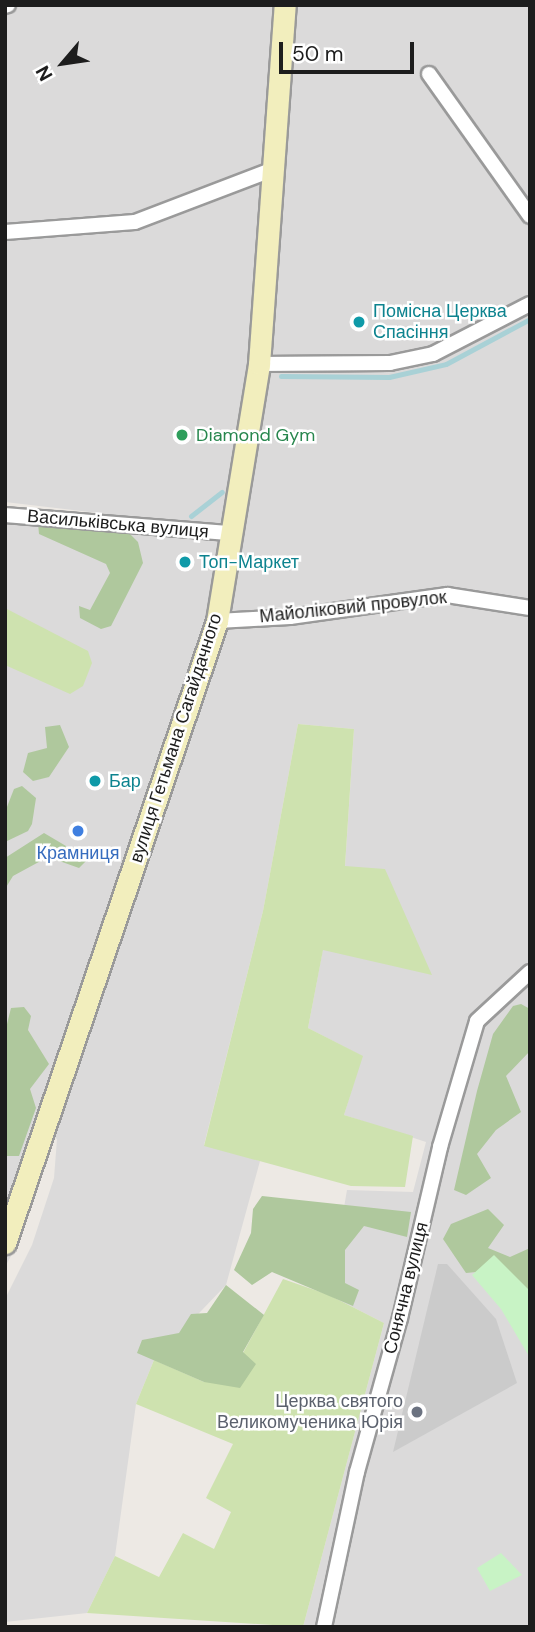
<!DOCTYPE html>
<meta charset="utf-8">
<style>
body{margin:0}
#map{position:relative;width:535px;height:1632px;overflow:hidden;background:#ede9e4;font-family:"DM Sans",sans-serif}
div>[style]{position:absolute}
[style*='--x']{left:calc(var(--x)*1px);top:calc(var(--y)*1px);width:calc(var(--w)*1px);rotate:calc(var(--a)*1deg)}
.residential>*{inset:0;background:#dbdada}
.religious>*{inset:0;background:#cbcbcb}
.grass>*{inset:0;background:#cee2af}
.forest>*{inset:0;background:#afc89d}
.park>*{inset:0;background:#c8f3c5}
.stream>*{height:5px;margin:-2.5px;padding:0 2.5px;transform-origin:2.5px;border-radius:2.5px;background:#a9d1d6}
.roads{filter:drop-shadow(2px 0 #9a9a9a) drop-shadow(-2px 0 #9a9a9a) drop-shadow(0 2px #9a9a9a) drop-shadow(0 -2px #9a9a9a)}
.street>*{height:14px;margin:-7px;padding:0 7px;transform-origin:7px;border-radius:7px;background:#fff}
.secondary>*{height:21px;margin:-10.5px;padding:0 10.5px;transform-origin:10.5px;border-radius:10.5px;background:#f2eebd}
.dots>*{width:19px;height:19px;translate:-50% -50%;box-sizing:border-box;border:4px solid #fff;border-radius:50%}
span{translate:-50% -50%;white-space:nowrap;text-align:center;line-height:1.15;-webkit-text-stroke:5px #fff;paint-order:stroke}
.culture-label{font-size:18px;color:#0d838f}
.left{translate:0 -50%;text-align:left}
.leisure-label{font-size:18px;color:#27864d}
.street-label{font-size:18px;color:#1d1d1d}
.shop-label{font-size:18px;color:#366cbe}
.worship-label{font-size:18px;color:#5b616d}
.right{translate:-100% -50%;text-align:right}
.frame{position:absolute;inset:0;border:7px solid #1d1d1d;pointer-events:none}
.north{position:absolute;left:28px;top:28px;width:70px;height:70px;-webkit-text-stroke:5px #fff;paint-order:stroke;rotate:241deg;font-size:19px;font-weight:700;line-height:28px;text-align:center;color:#1d1d1d}
.north::after{content:'';display:block;margin:auto;width:24px;height:32px;background:#1d1d1d;clip-path:polygon(50% 0,100% 100%,50% 72%,0 100%)}
.scale{position:absolute;left:279px;top:42px;width:135px;height:32px;box-sizing:border-box;border:4px solid #1d1d1d;border-top:0;padding-left:9px;font-size:21px;line-height:24px;white-space:nowrap;color:#1d1d1d;-webkit-text-stroke:5px #fff;paint-order:stroke}
</style>
<div id="map">
<div class="residential">
<div style="clip-path:polygon(5px 5px,530px 5px,530px 1627px,303px 1627px,384px 1323px,329px 1295px,347px 1190px,413px 1192px,426px 1142px,344px 1115px,362px 1056px,308px 1028px,323px 949px,431px 974px,345px 867px,354px 729px,298px 724px,263px 911px,204px 1145px,260px 1161px,226px 1285px,154px 1360px,136px 1404px,115px 1556px,87px 1613px,5px 1622px,5px 1299px,32px 1245px,54px 1178px,57px 1139px,53px 1137px,228px 629px,243px 530px,5px 502px)"></div>
<div style="clip-path:polygon(5px 512px,240px 532px,18px 1243px,5px 1267px)"></div>
</div>
<div class="religious">
<div style="clip-path:polygon(438px 1264px,447px 1264px,496px 1319px,517px 1383px,393px 1452px)"></div>
</div>
<div class="grass">
<div style="clip-path:polygon(5px 608px,88px 651px,92px 663px,83px 686px,70px 694px,5px 665px)"></div>
<div style="clip-path:polygon(298px 724px,354px 729px,345px 866px,385px 869px,432px 975px,323px 950px,308px 1028px,363px 1056px,344px 1115px,413px 1136px,405px 1187px,351px 1186px,204px 1146px,263px 911px)"></div>
<div style="clip-path:polygon(283px 1279px,329px 1295px,384px 1323px,303px 1627px,87px 1613px,115px 1556px,159px 1577px,183px 1533px,214px 1549px,231px 1512px,206px 1498px,233px 1444px,136px 1404px,154px 1360px,204px 1382px,243px 1353px)"></div>
</div>
<div class="forest">
<div style="clip-path:polygon(38px 523px,127px 531px,138px 542px,143px 563px,111px 626px,101px 629px,80px 618px,79px 606px,90px 610px,110px 573px,106px 564px,39px 534px)"></div>
<div style="clip-path:polygon(60px 725px,69px 747px,49px 777px,33px 781px,23px 772px,28px 753px,47px 748px,45px 727px)"></div>
<div style="clip-path:polygon(22px 786px,36px 798px,32px 824px,28px 831px,5px 842px,5px 812px,14px 789px)"></div>
<div style="clip-path:polygon(44px 833px,88px 859px,79px 868px,48px 857px,13px 876px,5px 889px,5px 858px)"></div>
<div style="clip-path:polygon(521px 1004px,530px 1009px,530px 1051px,506px 1076px,521px 1112px,496px 1130px,477px 1154px,491px 1178px,466px 1195px,454px 1190px,477px 1091px,493px 1034px,513px 1006px)"></div>
<div style="clip-path:polygon(24px 1007px,31px 1016px,28px 1030px,49px 1064px,30px 1089px,36px 1108px,19px 1156px,5px 1156px,5px 1032px,11px 1008px)"></div>
<div style="clip-path:polygon(262px 1196px,411px 1212px,407px 1237px,364px 1226px,345px 1250px,345px 1283px,359px 1290px,353px 1306px,272px 1272px,252px 1285px,234px 1270px,251px 1233px,253px 1209px)"></div>
<div style="clip-path:polygon(488px 1209px,504px 1225px,488px 1248px,510px 1257px,530px 1248px,530px 1304px,487px 1271px,466px 1273px,443px 1239px,451px 1224px)"></div>
<div style="clip-path:polygon(226px 1285px,264px 1315px,243px 1352px,256px 1364px,240px 1388px,204px 1382px,137px 1353px,142px 1340px,179px 1333px,191px 1314px,207px 1313px)"></div>
</div>
<div class="park">
<div style="clip-path:polygon(494px 1255px,530px 1291px,530px 1358px,501px 1309px,472px 1275px)"></div>
<div style="clip-path:polygon(501px 1553px,522px 1575px,490px 1591px,477px 1568px)"></div>
</div>
<div class="stream">
<div style="--x:281;--y:376;--w:108;--a:0.5"></div>
<div style="--x:389;--y:377;--w:58;--a:-12.8"></div>
<div style="--x:446;--y:364;--w:95;--a:-28.2"></div>
<div style="--x:191;--y:516;--w:39;--a:-38"></div>
</div>
<div class="roads">
<div class="street">
<div style="--x:5;--y:6;--w:3;--a:-18"></div>
<div style="--x:429;--y:74;--w:174;--a:54.6"></div>
<div style="--x:5;--y:232;--w:130;--a:-4.4"></div>
<div style="--x:135;--y:222;--w:149;--a:-20.9"></div>
<div style="--x:259;--y:364;--w:131;--a:-0.4"></div>
<div style="--x:390;--y:363;--w:44;--a:-11.8"></div>
<div style="--x:433;--y:354;--w:109;--a:-27.3"></div>
<div style="--x:5;--y:515;--w:226;--a:4.6"></div>
<div style="--x:217;--y:621;--w:73;--a:-3.1"></div>
<div style="--x:290;--y:617;--w:159;--a:-8"></div>
<div style="--x:447;--y:595;--w:84;--a:8.9"></div>
<div style="--x:324;--y:1627;--w:158;--a:-78"></div>
<div style="--x:357;--y:1472;--w:160;--a:-74.4"></div>
<div style="--x:400;--y:1318;--w:176;--a:-76.8"></div>
<div style="--x:440;--y:1147;--w:131;--a:-73.6"></div>
<div style="--x:477;--y:1021;--w:72;--a:-42.8"></div>
</div>
<div class="secondary">
<div style="--x:5;--y:1243;--w:657;--a:-71.18"></div>
<div style="--x:217;--y:621;--w:260;--a:-80.7"></div>
<div style="--x:259;--y:364;--w:360;--a:-85.9"></div>
</div>
</div>
<div class="dots">
<div style="left:359px;top:322px;background:#0f9aa8"></div>
<div style="left:182px;top:435px;background:#2e9e5b"></div>
<div style="left:185px;top:562px;background:#0f9aa8"></div>
<div style="left:95px;top:781px;background:#0f9aa8"></div>
<div style="left:78px;top:831px;background:#3f7fe0"></div>
<div style="left:417px;top:1412px;background:#6b7280"></div>
</div>
<div class="culture-label">
<span class="left" style="left:373px;top:322px">Помісна Церква<br>Спасіння</span>
<span class="left" style="left:199px;top:562px">Топ-Маркет</span>
<span class="left" style="left:109px;top:781px">Бар</span>
</div>
<div class="leisure-label">
<span class="left" style="left:196px;top:435px">Diamond Gym</span>
</div>
<div class="street-label">
<span style="left:118px;top:524px;rotate:5deg">Васильківська вулиця</span>
<span style="left:353px;top:607px;rotate:-6deg">Майоліковий провулок</span>
<span style="left:176px;top:738px;rotate:-72deg">вулиця Гетьмана Сагайдачного</span>
<span style="left:406px;top:1288px;rotate:-76deg">Сонячна вулиця</span>
</div>
<div class="shop-label">
<span style="left:78px;top:853px">Крамниця</span>
</div>
<div class="worship-label">
<span class="right" style="left:403px;top:1412px">Церква святого<br>Великомученика Юрія</span>
</div>
<div class="frame"></div>
<div class="north">N</div>
<div class="scale">50 m</div>
</div>
